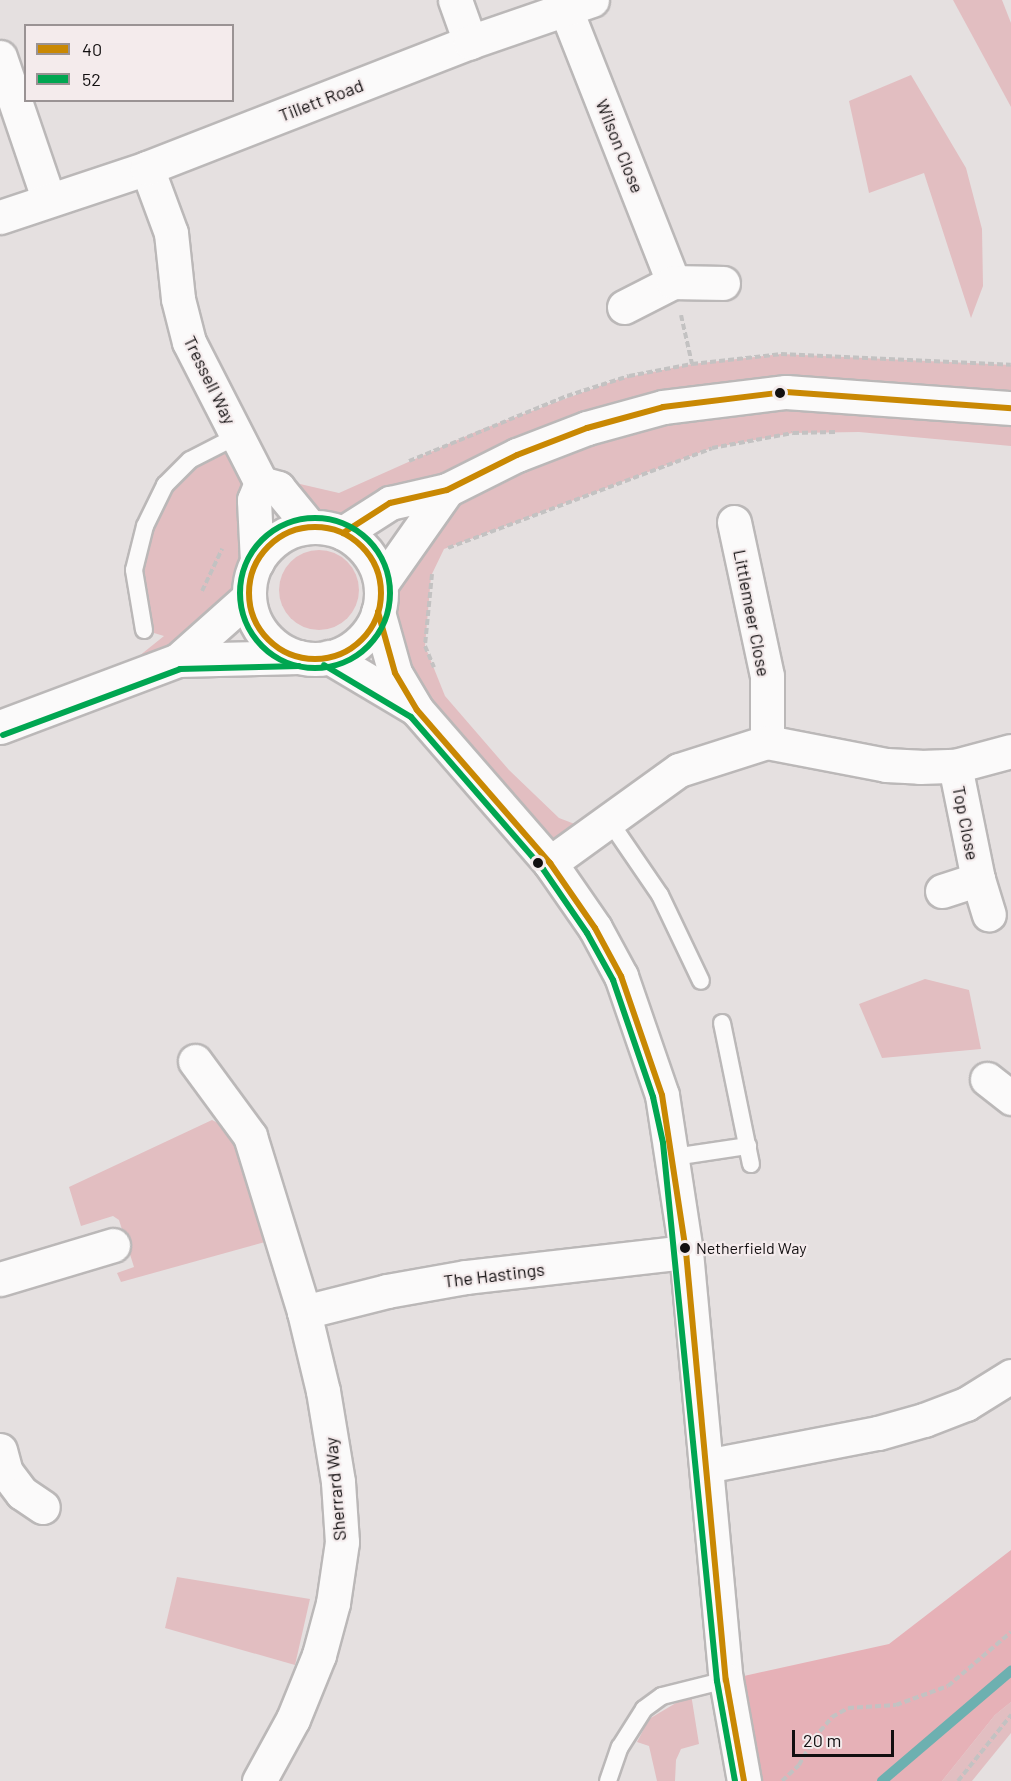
<!DOCTYPE html>
<style>
body{margin:0}
#map{position:relative;width:1011px;height:1781px;overflow:hidden;background:#e5e0e0;font-family:Barlow,sans-serif}
div>[style]{position:absolute}
[style*='--x']{left:calc(var(--x)*1px);top:calc(var(--y)*1px);width:calc(var(--w)*1px);rotate:calc(var(--a)*1deg)}
.green>*{inset:0;background:#e2bec1}
.round{border-radius:50%}
.forest>*{inset:0;background:#e6b1b7}
.stream>*{height:10px;margin:-5px;padding:0 5px;transform-origin:5px;border-radius:5px;background:#6db0b0}
.path>*{height:4px;margin-top:-2px;transform-origin:0;background:repeating-linear-gradient(90deg,#c3c2c2 0 6px,transparent 0 9px)}
.roads{filter:drop-shadow(2px 0 #bbb8b8) drop-shadow(-2px 0 #bbb8b8) drop-shadow(0 2px #bbb8b8) drop-shadow(0 -2px #bbb8b8)}
.lane>*{height:16px;margin:-8px;padding:0 8px;transform-origin:8px;border-radius:8px;background:#fbfafa}
.street>*{height:33px;margin:-16.5px;padding:0 16.5px;transform-origin:16.5px;border-radius:16.5px;background:#fbfafa}
.street>.ring{margin:-16.5px;padding:0;box-sizing:content-box;background:none;border:33px solid #fbfafa;border-radius:50%}
.bus-1>*{height:6px;margin:-3px;padding:0 3px;transform-origin:3px;border-radius:3px;background:#c98803}
.bus-1>.ring{margin:-3px;padding:0;box-sizing:content-box;background:none;border:6px solid #c98803;border-radius:50%}
.bus-2>*{height:6px;margin:-3px;padding:0 3px;transform-origin:3px;border-radius:3px;background:#00a651}
.bus-2>.ring{margin:-3px;padding:0;box-sizing:content-box;background:none;border:6px solid #00a651;border-radius:50%}
.dots>*{width:16px;height:16px;translate:-50% -50%;box-sizing:border-box;border:3px solid #f4ebec;border-radius:50%}
span{translate:-50% -50%;white-space:nowrap;text-align:center;line-height:1.15;-webkit-text-stroke:4.5px #f4ebec;paint-order:stroke}
.bus-label{font-size:16px;color:#120f10}
.left{translate:0 -50%;text-align:left}
.street-label{font-size:18px;color:#120f10}
.legend{position:absolute;left:24px;top:24px;width:210px;height:78px;box-sizing:border-box;background:#f4ebec;border:2px solid #9a9394;margin:0;padding:8px 10px;list-style:none;font-size:18px;color:#120f10}
.legend li{display:flex;align-items:center;gap:12px;height:30px}
.legend b{width:30px;border:2px solid #9a9394}
.scale{position:absolute;left:792px;top:1730px;width:102px;height:27px;box-sizing:border-box;border:3px solid #120f10;border-top:0;padding-left:8px;font-size:18px;line-height:21px;white-space:nowrap;color:#120f10;-webkit-text-stroke:4px #f4ebec;paint-order:stroke}
</style>
<div id="map">
<div class="green">
<div style="clip-path:polygon(953px 0,1002px 0,1011px 23px,1011px 107px)"></div>
<div style="clip-path:polygon(911px 75px,966px 168px,982px 229px,983px 286px,971px 318px,924px 173px,869px 193px,849px 101px)"></div>
<div style="clip-path:polygon(781px 354px,1011px 365px,1011px 446px,859px 432px,793px 433px,712px 448px,444px 549px,431px 576px,425px 646px,445px 696px,509px 770px,559px 818px,593px 831px,550px 863px,417px 710px,378px 612px,446px 491px,343px 533px,310px 527px,278px 488px,257px 527px,249px 597px,93px 693px,164px 636px,144px 630px,134px 570px,165px 485px,214px 447px,265px 459px,287px 481px,339px 493px,480px 430px,619px 379px,692px 364px)"></div>
<div class="round" style="left:279px;top:550px;width:80px;height:80px"></div>
<div style="clip-path:polygon(925px 979px,969px 990px,981px 1049px,882px 1058px,859px 1004px)"></div>
<div style="clip-path:polygon(212px 1120px,226px 1127px,234px 1138px,265px 1242px,121px 1282px,117px 1273px,134px 1267px,119px 1220px,113px 1216px,81px 1226px,69px 1187px)"></div>
<div style="clip-path:polygon(177px 1577px,310px 1599px,295px 1665px,165px 1628px)"></div>
<div style="clip-path:polygon(691px 1694px,699px 1744px,681px 1749px,676px 1760px,675px 1781px,657px 1781px,649px 1746px,637px 1742px,649px 1719px)"></div>
<div style="clip-path:polygon(1011px 1702px,1011px 1733px,972px 1781px,942px 1781px,995px 1715px)"></div>
</div>
<div class="forest">
<div style="clip-path:polygon(1011px 1550px,1011px 1702px,995px 1715px,942px 1781px,744px 1781px,726px 1680px,889px 1644px)"></div>
</div>
<div class="stream">
<div style="--x:882;--y:1781;--w:170;--a:-40.5"></div>
</div>
<div class="path">
<div style="--x:681;--y:315;--w:50;--a:77.3"></div>
<div style="--x:409;--y:461;--w:171;--a:-22.4"></div>
<div style="--x:567;--y:396;--w:65;--a:-17.9"></div>
<div style="--x:629;--y:376;--w:64;--a:-10.8"></div>
<div style="--x:692;--y:364;--w:90;--a:-6.4"></div>
<div style="--x:781;--y:354;--w:230;--a:2.7"></div>
<div style="--x:448;--y:548;--w:282;--a:-20.7"></div>
<div style="--x:712;--y:448;--w:82;--a:-10.5"></div>
<div style="--x:793;--y:433;--w:42;--a:-1.4"></div>
<div style="--x:432;--y:574;--w:72;--a:95.6"></div>
<div style="--x:425;--y:646;--w:23;--a:67"></div>
<div style="--x:202;--y:591;--w:47;--a:-64.5"></div>
<div style="--x:782;--y:1781;--w:23;--a:-43"></div>
<div style="--x:799;--y:1765;--w:31;--a:-61"></div>
<div style="--x:814;--y:1738;--w:28;--a:-49"></div>
<div style="--x:832;--y:1717;--w:18;--a:-29"></div>
<div style="--x:848;--y:1708;--w:48;--a:-3.6"></div>
<div style="--x:896;--y:1705;--w:55;--a:-20.1"></div>
<div style="--x:948;--y:1686;--w:83;--a:-40.6"></div>
<div style="--x:958;--y:1781;--w:85;--a:-51.2"></div>
</div>
<div class="roads">
<div class="lane">
<div style="--x:144;--y:630;--w:61;--a:-99.5"></div>
<div style="--x:134;--y:570;--w:45;--a:-76"></div>
<div style="--x:145;--y:526;--w:46;--a:-64"></div>
<div style="--x:165;--y:485;--w:35;--a:-45"></div>
<div style="--x:190;--y:460;--w:53;--a:-27.1"></div>
<div style="--x:608;--y:819;--w:92;--a:55.6"></div>
<div style="--x:660;--y:895;--w:95;--a:64.5"></div>
<div style="--x:722;--y:1023;--w:144;--a:78.4"></div>
<div style="--x:674;--y:1157;--w:75;--a:-8.5"></div>
<div style="--x:608;--y:1781;--w:36;--a:-71"></div>
<div style="--x:620;--y:1747;--w:45;--a:-57.7"></div>
<div style="--x:644;--y:1709;--w:22;--a:-36"></div>
<div style="--x:662;--y:1696;--w:66;--a:-14"></div>
</div>
<div class="street">
<div style="--x:455;--y:0;--w:45;--a:70.3"></div>
<div style="--x:566;--y:10;--w:292;--a:68.5"></div>
<div style="--x:0;--y:57;--w:149;--a:71.2"></div>
<div style="--x:147;--y:168;--w:69;--a:69.7"></div>
<div style="--x:171;--y:233;--w:66;--a:83.9"></div>
<div style="--x:178;--y:299;--w:44;--a:75.7"></div>
<div style="--x:189;--y:342;--w:158;--a:62.9"></div>
<div style="--x:261;--y:483;--w:18;--a:16"></div>
<div style="--x:278;--y:488;--w:50;--a:50.6"></div>
<div style="--x:0;--y:217;--w:155;--a:-18.4"></div>
<div style="--x:147;--y:168;--w:347;--a:-21.3"></div>
<div style="--x:470;--y:42;--w:129;--a:-19"></div>
<div style="--x:624;--y:307;--w:55;--a:-27"></div>
<div style="--x:673;--y:282;--w:50;--a:1.1"></div>
<div style="--x:734;--y:522;--w:157;--a:77.9"></div>
<div style="--x:767;--y:676;--w:66;--a:90"></div>
<div class="ring" style="left:249px;top:527px;width:99px;height:99px"></div>
<div style="--x:343;--y:533;--w:56;--a:-32.6"></div>
<div style="--x:390;--y:503;--w:58;--a:-12.8"></div>
<div style="--x:447;--y:490;--w:78;--a:-26.6"></div>
<div style="--x:517;--y:455;--w:75;--a:-21.1"></div>
<div style="--x:587;--y:428;--w:79;--a:-15.4"></div>
<div style="--x:663;--y:407;--w:124;--a:-7"></div>
<div style="--x:786;--y:392;--w:226;--a:4.1"></div>
<div style="--x:257;--y:562;--w:62;--a:-92.8"></div>
<div style="--x:254;--y:500;--w:18;--a:-68"></div>
<div style="--x:381;--y:584;--w:115;--a:-54.9"></div>
<div style="--x:378;--y:612;--w:63;--a:74.4"></div>
<div style="--x:395;--y:673;--w:43;--a:59.3"></div>
<div style="--x:417;--y:710;--w:203;--a:49"></div>
<div style="--x:550;--y:863;--w:79;--a:55.3"></div>
<div style="--x:595;--y:928;--w:55;--a:61.6"></div>
<div style="--x:621;--y:976;--w:126;--a:71"></div>
<div style="--x:662;--y:1095;--w:159;--a:81.3"></div>
<div style="--x:686;--y:1252;--w:430;--a:84.7"></div>
<div style="--x:726;--y:1680;--w:103;--a:79.9"></div>
<div style="--x:329;--y:657;--w:98;--a:30.8"></div>
<div style="--x:178;--y:660;--w:95;--a:-41.6"></div>
<div style="--x:0;--y:727;--w:190;--a:-20.6"></div>
<div style="--x:178;--y:660;--w:121;--a:-1.4"></div>
<div style="--x:955;--y:766;--w:115;--a:78.5"></div>
<div style="--x:550;--y:863;--w:159;--a:-35.8"></div>
<div style="--x:679;--y:770;--w:92;--a:-17.7"></div>
<div style="--x:767;--y:742;--w:121;--a:10.9"></div>
<div style="--x:886;--y:765;--w:34;--a:3"></div>
<div style="--x:920;--y:767;--w:35;--a:-2"></div>
<div style="--x:955;--y:766;--w:58;--a:-15"></div>
<div style="--x:942;--y:891;--w:38;--a:-18"></div>
<div style="--x:978;--y:879;--w:37;--a:73"></div>
<div style="--x:195;--y:1061;--w:93;--a:53.7"></div>
<div style="--x:250;--y:1136;--w:184;--a:72.9"></div>
<div style="--x:304;--y:1312;--w:81;--a:76.5"></div>
<div style="--x:323;--y:1391;--w:92;--a:80.6"></div>
<div style="--x:338;--y:1482;--w:60;--a:86.2"></div>
<div style="--x:342;--y:1542;--w:62;--a:98.4"></div>
<div style="--x:333;--y:1603;--w:54;--a:105.1"></div>
<div style="--x:319;--y:1655;--w:69;--a:112.1"></div>
<div style="--x:293;--y:1719;--w:71;--a:118.7"></div>
<div style="--x:987;--y:1079;--w:31;--a:38"></div>
<div style="--x:0;--y:1279;--w:118;--a:-16.7"></div>
<div style="--x:304;--y:1312;--w:86;--a:-14.2"></div>
<div style="--x:387;--y:1291;--w:80;--a:-10"></div>
<div style="--x:466;--y:1277;--w:221;--a:-6.5"></div>
<div style="--x:0;--y:1450;--w:23;--a:75"></div>
<div style="--x:6;--y:1472;--w:26;--a:53"></div>
<div style="--x:22;--y:1493;--w:25;--a:34"></div>
<div style="--x:706;--y:1466;--w:175;--a:-10.9"></div>
<div style="--x:878;--y:1433;--w:48;--a:-15.8"></div>
<div style="--x:924;--y:1420;--w:45;--a:-20.9"></div>
<div style="--x:966;--y:1404;--w:53;--a:-31.9"></div>
</div>
</div>
<div class="bus-1">
<div class="ring" style="left:249px;top:527px;width:126px;height:126px"></div>
<div style="--x:343;--y:533;--w:56;--a:-32.6"></div>
<div style="--x:390;--y:503;--w:58;--a:-12.8"></div>
<div style="--x:447;--y:490;--w:78;--a:-26.6"></div>
<div style="--x:517;--y:455;--w:75;--a:-21.1"></div>
<div style="--x:587;--y:428;--w:79;--a:-15.4"></div>
<div style="--x:663;--y:407;--w:124;--a:-7"></div>
<div style="--x:786;--y:392;--w:226;--a:4.1"></div>
<div style="--x:378;--y:612;--w:63;--a:74.4"></div>
<div style="--x:395;--y:673;--w:43;--a:59.3"></div>
<div style="--x:417;--y:710;--w:203;--a:49"></div>
<div style="--x:550;--y:863;--w:79;--a:55.3"></div>
<div style="--x:595;--y:928;--w:55;--a:61.6"></div>
<div style="--x:621;--y:976;--w:126;--a:71"></div>
<div style="--x:662;--y:1095;--w:159;--a:81.3"></div>
<div style="--x:686;--y:1252;--w:430;--a:84.7"></div>
<div style="--x:726;--y:1680;--w:103;--a:79.9"></div>
</div>
<div class="bus-2">
<div class="ring" style="left:240px;top:518px;width:144px;height:144px"></div>
<div style="--x:324;--y:665;--w:101;--a:30.9"></div>
<div style="--x:411;--y:717;--w:201;--a:49"></div>
<div style="--x:543;--y:869;--w:78;--a:55.5"></div>
<div style="--x:587;--y:933;--w:54;--a:61"></div>
<div style="--x:613;--y:980;--w:124;--a:71.1"></div>
<div style="--x:653;--y:1097;--w:47;--a:77.7"></div>
<div style="--x:663;--y:1143;--w:541;--a:84.27"></div>
<div style="--x:717;--y:1681;--w:102;--a:79.8"></div>
<div style="--x:3;--y:735;--w:189;--a:-20.4"></div>
<div style="--x:180;--y:669;--w:119;--a:-1.4"></div>
</div>
<div class="dots">
<div style="left:780px;top:393px;background:#120f10"></div>
<div style="left:538px;top:863px;background:#120f10"></div>
<div style="left:685px;top:1248px;background:#120f10"></div>
</div>
<div class="bus-label">
<span class="left" style="left:696px;top:1248px">Netherfield Way</span>
</div>
<div class="street-label">
<span style="left:321px;top:100px;rotate:-21deg">Tillett Road</span>
<span style="left:620px;top:146px;rotate:68deg">Wilson Close</span>
<span style="left:210px;top:380px;rotate:64deg">Tressell Way</span>
<span style="left:752px;top:613px;rotate:79deg">Littlemeer Close</span>
<span style="left:966px;top:823px;rotate:79deg">Top Close</span>
<span style="left:494px;top:1275px;rotate:-7deg">The Hastings</span>
<span style="left:335px;top:1489px;rotate:-95deg">Sherrard Way</span>
</div>
<ul class="legend">
<li><b style="height:8px;background:#c98803"></b>40</li>
<li><b style="height:8px;background:#00a651"></b>52</li>
</ul>
<div class="scale">20 m</div>
</div>
